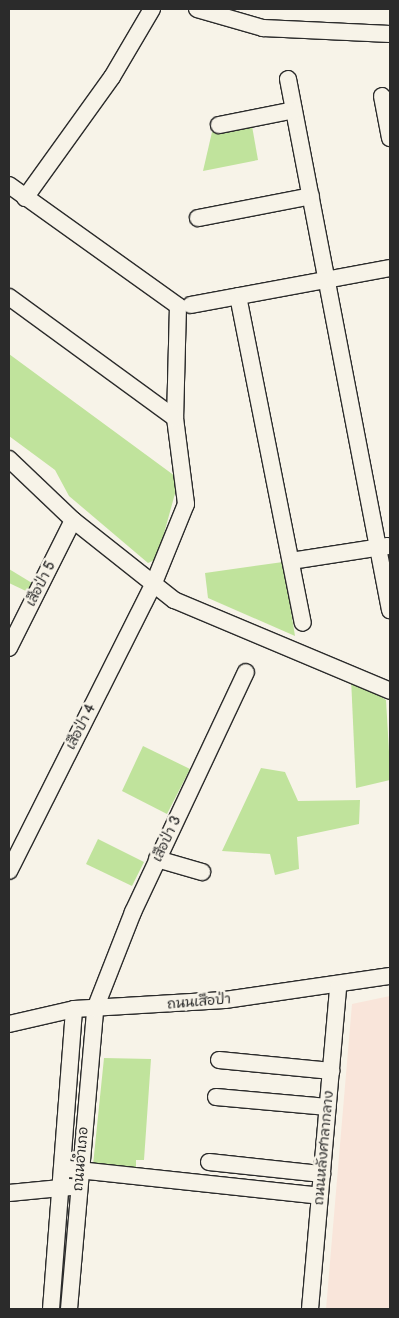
<!DOCTYPE html>
<meta charset="utf-8">
<style>
body{margin:0}
#map{position:relative;width:399px;height:1318px;overflow:hidden;background:#f7f3e8;font-family:"Balsamiq Sans","Playpen Sans Thai",sans-serif}
div>[style]{position:absolute}
[style*='--x']{left:calc(var(--x)*1px);top:calc(var(--y)*1px);width:calc(var(--w)*1px);rotate:calc(var(--a)*1deg)}
.built>*{inset:0;background:#f9e5da}
.green>*{inset:0;background:#c0e39c}
.roads{filter:drop-shadow(1px 0 #2b2b2b) drop-shadow(-1px 0 #2b2b2b) drop-shadow(0 1px #2b2b2b) drop-shadow(0 -1px #2b2b2b)}
.minor>*{height:16px;margin:-8px;padding:0 8px;transform-origin:8px;border-radius:8px;background:#f7f3e8}
span{translate:-50% -50%;white-space:nowrap;text-align:center;line-height:1.15;-webkit-text-stroke:5px #f7f3e8;paint-order:stroke}
.street-label{font-size:14px;color:#2b2b2b}
.frame{position:absolute;inset:0;border:10px solid #2b2b2b;pointer-events:none}
</style>
<div id="map">
<div class="built">
<div style="clip-path:polygon(390px 996px,390px 1309px,326px 1309px,352px 1004px)"></div>
</div>
<div class="green">
<div style="clip-path:polygon(252px 126px,258px 160px,203px 171px,212px 132px)"></div>
<div style="clip-path:polygon(9px 354px,179px 479px,157px 559px,148px 563px,69px 496px,55px 470px,9px 436px)"></div>
<div style="clip-path:polygon(283px 562px,295px 636px,208px 598px,205px 573px)"></div>
<div style="clip-path:polygon(9px 569px,32px 583px,28px 592px,9px 583px)"></div>
<div style="clip-path:polygon(351px 678px,386px 700px,390px 769px,390px 780px,356px 788px)"></div>
<div style="clip-path:polygon(143px 746px,190px 769px,167px 814px,122px 791px)"></div>
<div style="clip-path:polygon(261px 768px,285px 772px,298px 801px,360px 800px,359px 824px,297px 837px,299px 869px,275px 875px,270px 854px,222px 851px)"></div>
<div style="clip-path:polygon(98px 839px,144px 862px,132px 886px,86px 864px)"></div>
<div style="clip-path:polygon(104px 1058px,151px 1059px,144px 1160px,136px 1160px,136px 1168px,93px 1165px)"></div>
</div>
<div class="roads">
<div class="minor">
<div style="--x:197;--y:9;--w:69;--a:16.1"></div>
<div style="--x:263;--y:28;--w:127;--a:2.7"></div>
<div style="--x:288;--y:79;--w:541;--a:79.13"></div>
<div style="--x:382;--y:96;--w:43;--a:79.2"></div>
<div style="--x:219;--y:125;--w:76;--a:-11.3"></div>
<div style="--x:9;--y:185;--w:208;--a:35.6"></div>
<div style="--x:178;--y:306;--w:112;--a:91.5"></div>
<div style="--x:175;--y:418;--w:87;--a:82.7"></div>
<div style="--x:186;--y:504;--w:85;--a:112.1"></div>
<div style="--x:154;--y:583;--w:322;--a:116.7"></div>
<div style="--x:25;--y:198;--w:149;--a:-54.3"></div>
<div style="--x:112;--y:77;--w:79;--a:-59.5"></div>
<div style="--x:198;--y:218;--w:115;--a:-11"></div>
<div style="--x:238;--y:296;--w:333;--a:78.8"></div>
<div style="--x:9;--y:297;--w:205;--a:36.1"></div>
<div style="--x:191;--y:305;--w:202;--a:-10.5"></div>
<div style="--x:9;--y:459;--w:88;--a:43.6"></div>
<div style="--x:73;--y:520;--w:129;--a:38.4"></div>
<div style="--x:174;--y:600;--w:234;--a:22.8"></div>
<div style="--x:291;--y:561;--w:98;--a:-8.8"></div>
<div style="--x:9;--y:648;--w:143;--a:-63.4"></div>
<div style="--x:157;--y:859;--w:47;--a:16.1"></div>
<div style="--x:9;--y:1024;--w:67;--a:-13"></div>
<div style="--x:74;--y:1009;--w:151;--a:-3.4"></div>
<div style="--x:225;--y:1000;--w:167;--a:-8.3"></div>
<div style="--x:219;--y:1060;--w:113;--a:5.6"></div>
<div style="--x:216;--y:1097;--w:112;--a:5.1"></div>
<div style="--x:209;--y:1162;--w:114;--a:6.1"></div>
<div style="--x:69;--y:1169;--w:252;--a:6.1"></div>
<div style="--x:9;--y:1193;--w:62;--a:-5.5"></div>
<div style="--x:51;--y:1309;--w:301;--a:-85.6"></div>
<div style="--x:69;--y:1309;--w:301;--a:-85"></div>
<div style="--x:95;--y:1009;--w:104;--a:-68.6"></div>
<div style="--x:133;--y:912;--w:265;--a:-64.8"></div>
<div style="--x:310;--y:1309;--w:323;--a:-85"></div>
</div>
</div>
<div class="street-label">
<span style="left:41px;top:584px;rotate:-63deg">เสือป่า 5</span>
<span style="left:81px;top:727px;rotate:-63deg">เสือป่า 4</span>
<span style="left:167px;top:839px;rotate:-65deg">เสือป่า 3</span>
<span style="left:199px;top:1002px;rotate:-5deg">ถนนเสือป่า</span>
<span style="left:324px;top:1148px;rotate:-85deg">ถนนหลังศาลากลาง</span>
<span style="left:81px;top:1159px;rotate:-85deg">ถนนอำเภอ</span>
</div>
<div class="frame"></div>
</div>
